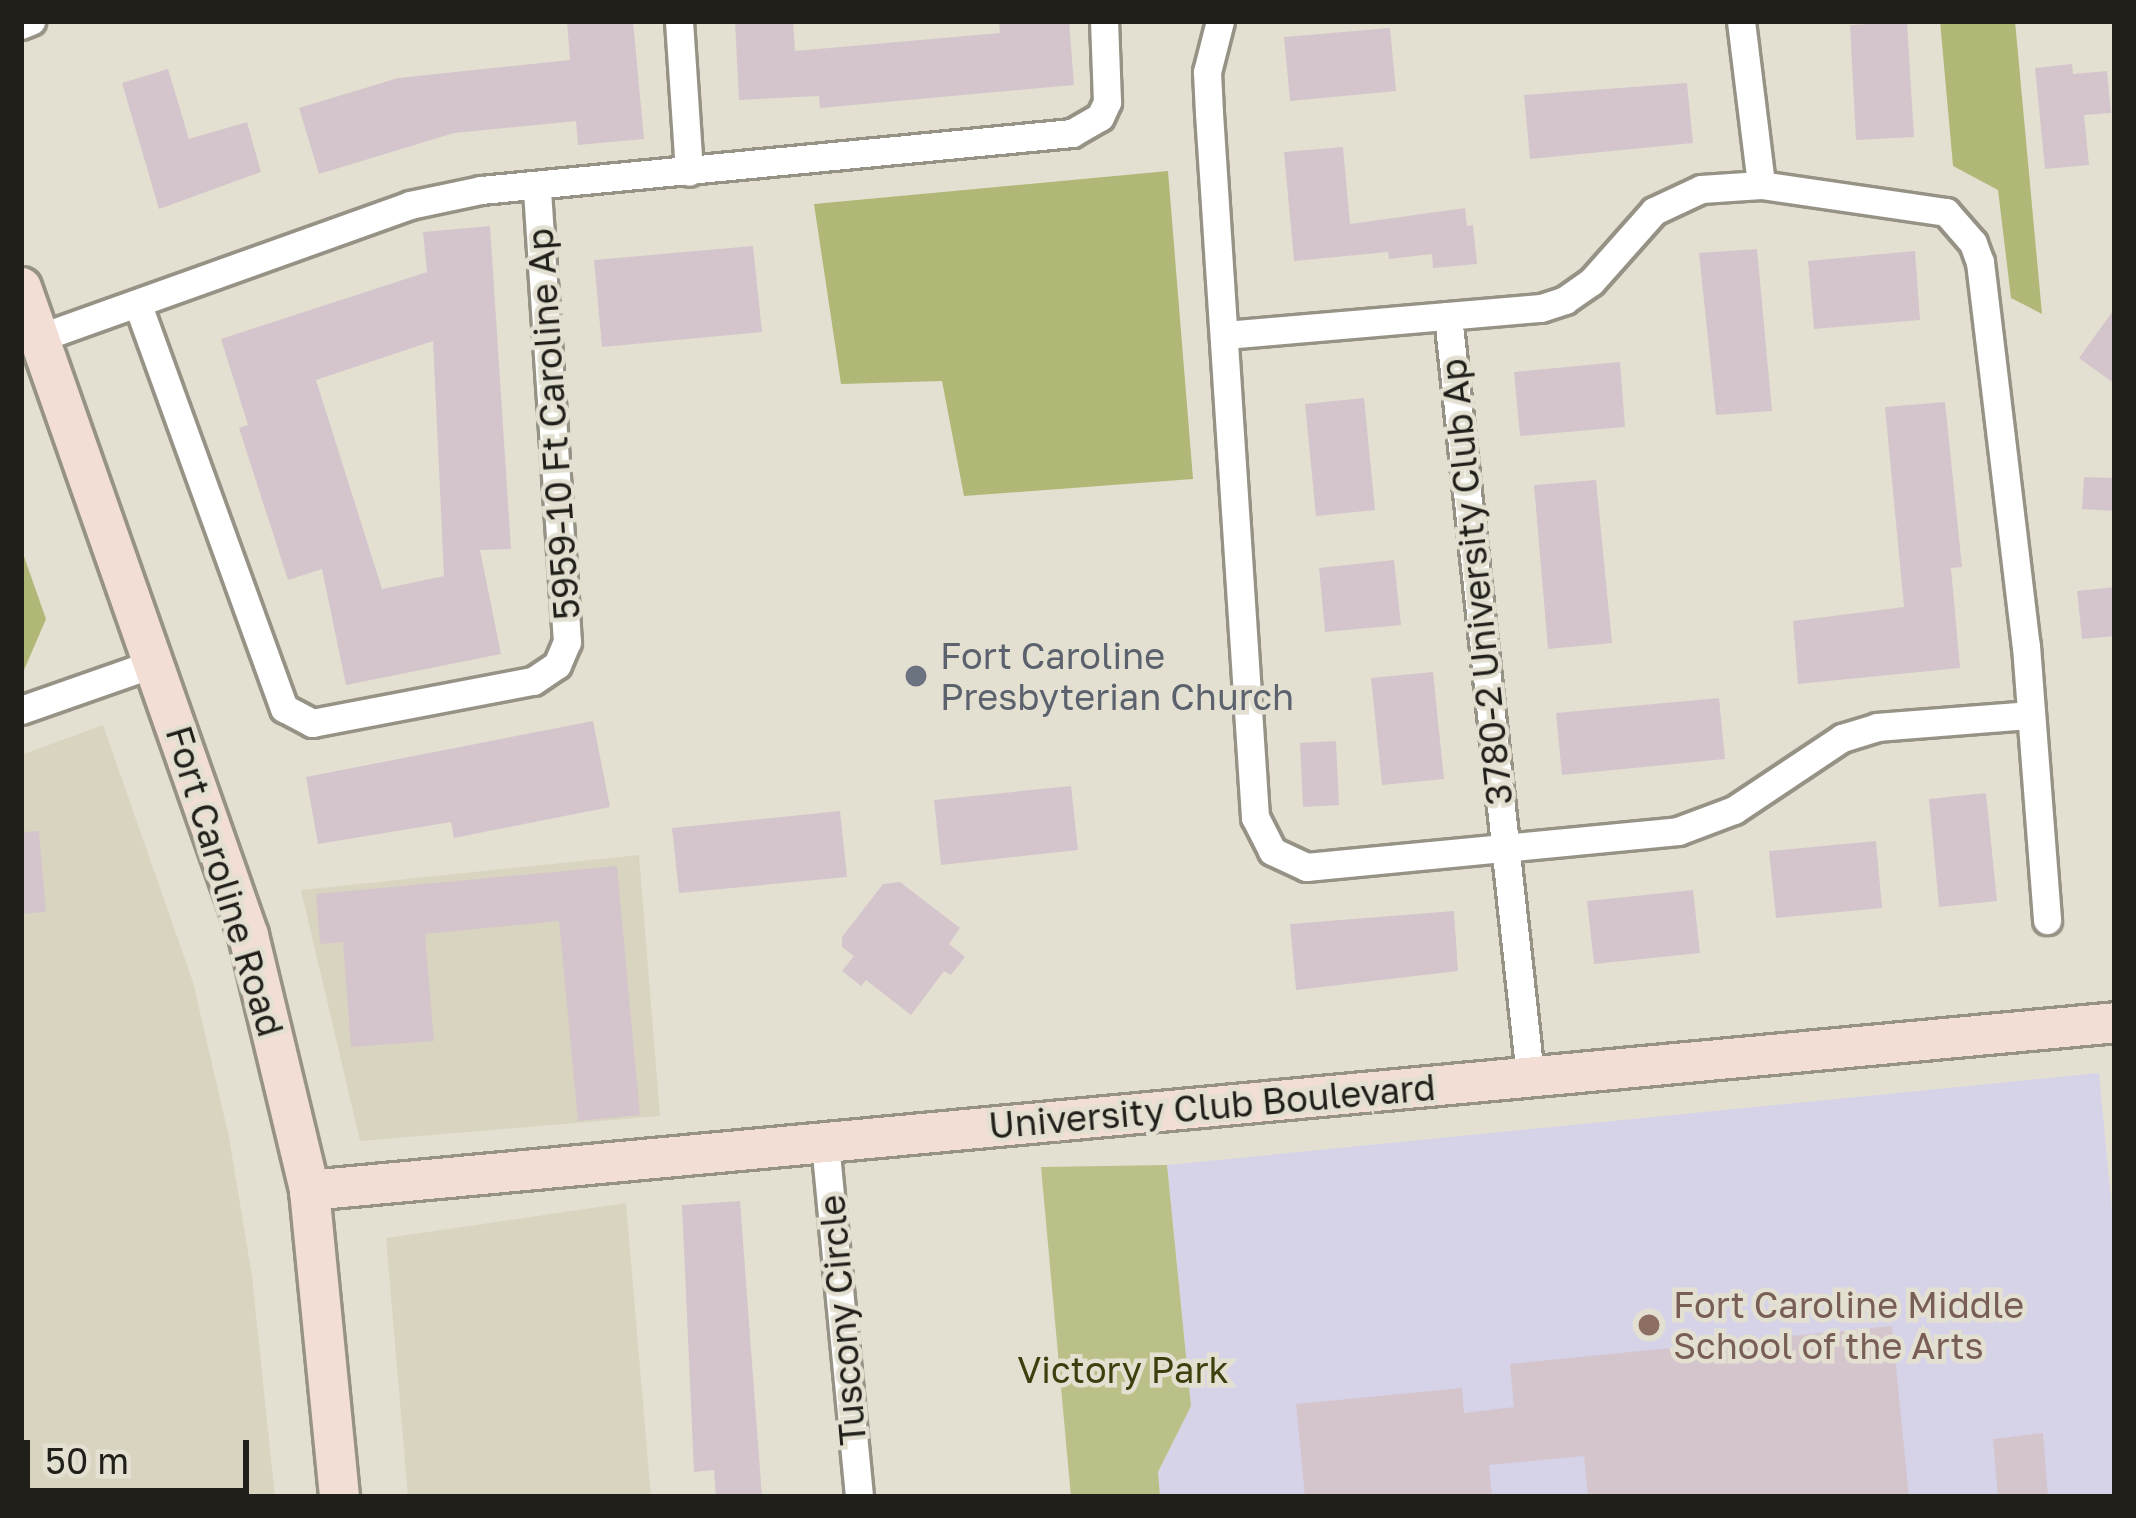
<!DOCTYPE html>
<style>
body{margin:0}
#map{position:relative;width:2136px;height:1518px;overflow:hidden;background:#e3e0d1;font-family:"Golos Text",sans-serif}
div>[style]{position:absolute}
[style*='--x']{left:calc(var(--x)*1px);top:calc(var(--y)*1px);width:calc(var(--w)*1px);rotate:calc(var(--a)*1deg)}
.built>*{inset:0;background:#d9d4bf}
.education>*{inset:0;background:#d6d3e8}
.green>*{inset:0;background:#bac088}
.forest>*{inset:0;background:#b1b877}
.building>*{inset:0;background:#d4c5cc}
.roads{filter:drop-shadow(3px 0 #969285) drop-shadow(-3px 0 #969285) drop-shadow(0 3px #969285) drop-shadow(0 -3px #969285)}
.street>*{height:27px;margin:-13.5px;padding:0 13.5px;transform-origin:13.5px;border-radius:13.5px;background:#fff}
.secondary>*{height:39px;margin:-19.5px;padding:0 19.5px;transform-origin:19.5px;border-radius:19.5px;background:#f2ded4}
.dots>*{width:33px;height:33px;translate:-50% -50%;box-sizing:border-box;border:6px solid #e3e0d1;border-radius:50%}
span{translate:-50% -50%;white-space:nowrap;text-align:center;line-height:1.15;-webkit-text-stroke:9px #e3e0d1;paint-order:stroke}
.street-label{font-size:36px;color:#201f1a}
.worship-label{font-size:36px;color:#5b616d}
.left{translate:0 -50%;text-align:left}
.education-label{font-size:36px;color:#785e54}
.park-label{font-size:36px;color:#3d400e}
.frame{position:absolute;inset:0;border:24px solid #201f1a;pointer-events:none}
.scale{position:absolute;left:24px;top:1440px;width:225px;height:54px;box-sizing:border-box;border:6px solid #201f1a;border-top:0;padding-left:15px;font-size:36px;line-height:42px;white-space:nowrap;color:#201f1a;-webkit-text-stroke:9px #e3e0d1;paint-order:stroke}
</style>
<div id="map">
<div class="built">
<div style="clip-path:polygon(103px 725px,193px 982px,229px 1137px,252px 1276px,275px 1497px,21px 1497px,21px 755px)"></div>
<div style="clip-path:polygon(639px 855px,660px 1116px,360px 1141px,301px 890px)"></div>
<div style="clip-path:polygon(626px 1203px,651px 1497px,408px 1497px,386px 1238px)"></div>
</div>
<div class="education">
<div style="clip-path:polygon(2099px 1073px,2115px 1243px,2115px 1497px,1160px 1497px,1158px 1473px,1191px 1406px,1167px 1165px)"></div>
</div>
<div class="green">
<div style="clip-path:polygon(1167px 1165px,1191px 1406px,1158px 1472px,1160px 1497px,1071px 1497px,1041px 1167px)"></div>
</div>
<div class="forest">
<div style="clip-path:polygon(1940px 21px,2015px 21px,2042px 314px,2011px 298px,1998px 190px,1953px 166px)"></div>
<div style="clip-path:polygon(1168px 171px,1193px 479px,964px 496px,942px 381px,841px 384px,814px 204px)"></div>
<div style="clip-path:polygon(21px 548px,46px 619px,21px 677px)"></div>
</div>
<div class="building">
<div style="clip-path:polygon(567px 21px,633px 21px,644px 139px,578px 145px,576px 121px,454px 133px,319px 174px,299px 108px,398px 78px,570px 60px)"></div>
<div style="clip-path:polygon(735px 21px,793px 21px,795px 51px,1000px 33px,999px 21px,1069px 21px,1074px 85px,820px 108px,819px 96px,739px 100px)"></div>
<div style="clip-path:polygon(1907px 22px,1914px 137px,1856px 140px,1850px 25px)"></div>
<div style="clip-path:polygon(1390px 28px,1396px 91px,1290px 101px,1284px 37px)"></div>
<div style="clip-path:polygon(2072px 64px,2073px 74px,2107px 71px,2111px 113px,2084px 115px,2089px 165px,2045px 169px,2035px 68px)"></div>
<div style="clip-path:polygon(168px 69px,189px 139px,247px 122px,261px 172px,159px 209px,122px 83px)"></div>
<div style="clip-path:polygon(1687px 83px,1693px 143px,1530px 159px,1524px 95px)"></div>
<div style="clip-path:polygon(1343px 147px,1350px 224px,1465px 208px,1467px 226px,1473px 225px,1477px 264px,1433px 268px,1432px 254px,1389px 259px,1388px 252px,1294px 261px,1284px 152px)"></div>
<div style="clip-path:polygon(evenodd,490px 226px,511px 549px,480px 550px,501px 654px,346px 685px,322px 569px,288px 580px,239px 428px,248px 425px,221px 339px,427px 272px,423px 232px,490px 226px,433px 341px,444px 576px,382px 589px,316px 380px,433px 341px)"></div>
<div style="clip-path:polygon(753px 246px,762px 332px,602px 347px,594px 260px)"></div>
<div style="clip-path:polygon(1757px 249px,1772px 411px,1716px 415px,1699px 253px)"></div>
<div style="clip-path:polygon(1915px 251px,1920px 320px,1814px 329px,1808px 261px)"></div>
<div style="clip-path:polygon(2115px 308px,2115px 384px,2079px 358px)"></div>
<div style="clip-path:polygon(1620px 362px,1625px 427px,1520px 436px,1514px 372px)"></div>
<div style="clip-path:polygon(1364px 398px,1375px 510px,1316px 516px,1305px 404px)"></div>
<div style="clip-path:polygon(1945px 402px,1962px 567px,1951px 568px,1960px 668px,1798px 684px,1793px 621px,1904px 607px,1885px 407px)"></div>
<div style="clip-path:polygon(2084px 477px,2115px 478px,2115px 511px,2082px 509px)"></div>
<div style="clip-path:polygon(1596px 480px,1612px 643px,1548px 649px,1534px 485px)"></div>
<div style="clip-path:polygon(1394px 560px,1401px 625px,1325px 632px,1319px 568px)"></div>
<div style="clip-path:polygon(2115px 587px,2115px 636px,2082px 639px,2077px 591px)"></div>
<div style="clip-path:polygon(1433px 672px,1444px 779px,1382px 785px,1371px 678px)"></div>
<div style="clip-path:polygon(1719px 698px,1725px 759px,1562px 775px,1556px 713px)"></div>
<div style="clip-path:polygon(593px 721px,610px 807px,454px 838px,451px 822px,318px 844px,306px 777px)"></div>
<div style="clip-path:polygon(1336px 741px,1339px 805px,1303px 807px,1300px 743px)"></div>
<div style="clip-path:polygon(1071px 786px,1078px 850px,941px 865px,934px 800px)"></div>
<div style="clip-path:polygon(1986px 793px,1997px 901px,1939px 907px,1929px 799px)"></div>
<div style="clip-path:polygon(840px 811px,847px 877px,679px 893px,672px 828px)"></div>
<div style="clip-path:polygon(39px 831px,46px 912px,21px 914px,21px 832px)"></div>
<div style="clip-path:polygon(1876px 841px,1882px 908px,1776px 918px,1769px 851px)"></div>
<div style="clip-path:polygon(617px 866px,640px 1115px,578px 1121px,559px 921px,425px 934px,434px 1041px,351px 1047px,343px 942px,320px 944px,316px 894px)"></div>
<div style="clip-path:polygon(900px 882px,960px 928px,949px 944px,965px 957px,951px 975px,944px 971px,911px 1015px,866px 980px,861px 986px,842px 971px,854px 956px,842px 947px,842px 937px,883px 884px)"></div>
<div style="clip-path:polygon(1693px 890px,1700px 953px,1594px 964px,1587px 901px)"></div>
<div style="clip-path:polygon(1454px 911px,1458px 971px,1296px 990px,1290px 924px)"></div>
<div style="clip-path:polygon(740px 1201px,762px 1497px,716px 1497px,714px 1470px,694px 1472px,682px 1205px)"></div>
<div style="clip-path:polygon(1892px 1326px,1909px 1497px,1588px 1497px,1584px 1456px,1489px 1465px,1492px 1497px,1305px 1497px,1296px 1404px,1462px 1388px,1464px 1413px,1514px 1407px,1510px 1364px)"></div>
<div style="clip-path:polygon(2043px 1433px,2048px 1497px,1998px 1497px,1993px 1439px)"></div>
</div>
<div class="roads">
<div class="street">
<div style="--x:679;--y:21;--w:151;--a:86.2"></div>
<div style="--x:1220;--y:21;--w:53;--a:104.3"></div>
<div style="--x:1207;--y:72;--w:41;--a:87.2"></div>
<div style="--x:1209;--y:113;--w:706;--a:86.26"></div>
<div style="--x:1255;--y:817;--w:38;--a:63"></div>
<div style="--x:1272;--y:851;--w:38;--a:25"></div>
<div style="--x:1306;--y:867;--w:374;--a:-5.5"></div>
<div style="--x:1678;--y:831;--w:60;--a:-20.6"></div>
<div style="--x:1734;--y:810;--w:130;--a:-33.7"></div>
<div style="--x:1842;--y:738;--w:37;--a:-17"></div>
<div style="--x:1877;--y:727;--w:154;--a:-4.5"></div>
<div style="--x:1741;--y:21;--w:165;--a:83"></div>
<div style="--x:21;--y:25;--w:11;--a:-22"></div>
<div style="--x:138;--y:305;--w:429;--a:70.1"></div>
<div style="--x:284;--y:708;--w:32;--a:28"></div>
<div style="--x:312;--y:723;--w:225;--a:-10.8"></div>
<div style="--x:533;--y:681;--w:29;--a:-34"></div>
<div style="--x:557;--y:665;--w:25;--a:-67"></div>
<div style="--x:567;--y:642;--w:456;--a:-93.8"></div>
<div style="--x:1448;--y:316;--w:764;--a:83.84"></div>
<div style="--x:1225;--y:335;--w:317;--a:-4.9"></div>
<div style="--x:1541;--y:308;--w:25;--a:-18"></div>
<div style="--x:1565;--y:300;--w:32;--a:-35"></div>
<div style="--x:1591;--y:282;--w:95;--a:-48.4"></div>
<div style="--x:1654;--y:211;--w:52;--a:-25.1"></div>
<div style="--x:1701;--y:189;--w:60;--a:-3.8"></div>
<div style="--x:1761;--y:185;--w:187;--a:8.3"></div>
<div style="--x:1946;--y:212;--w:41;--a:48.9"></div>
<div style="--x:1973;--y:243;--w:20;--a:70"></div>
<div style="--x:1980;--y:262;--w:387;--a:83.2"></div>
<div style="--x:2026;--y:646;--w:275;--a:85.6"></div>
<div style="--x:39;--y:338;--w:394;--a:-19.7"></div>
<div style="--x:410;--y:205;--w:73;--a:-11.9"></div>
<div style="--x:481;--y:190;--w:594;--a:-5.51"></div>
<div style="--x:1072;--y:133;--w:32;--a:-30"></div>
<div style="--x:1100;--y:117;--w:17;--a:-65"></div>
<div style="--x:1107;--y:102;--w:81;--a:-92.1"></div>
<div style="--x:21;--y:710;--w:142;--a:-19.3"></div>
<div style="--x:825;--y:1143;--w:356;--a:84.5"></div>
</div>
<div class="secondary">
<div style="--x:21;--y:287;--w:687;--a:70.69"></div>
<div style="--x:248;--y:935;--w:262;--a:76.5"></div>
<div style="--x:309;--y:1190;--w:308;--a:84.4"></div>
<div style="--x:309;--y:1190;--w:1814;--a:-5.31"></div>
</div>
</div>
<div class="dots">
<div style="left:916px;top:676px;background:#6b7280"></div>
<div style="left:1649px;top:1325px;background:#8d6e63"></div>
</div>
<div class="street-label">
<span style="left:553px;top:424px;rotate:-94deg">5959-10 Ft Caroline Ap</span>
<span style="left:1476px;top:582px;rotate:-96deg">3780-2 University Club Ap</span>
<span style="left:225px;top:881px;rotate:73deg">Fort Caroline Road</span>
<span style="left:1212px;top:1106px;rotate:-5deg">University Club Boulevard</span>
<span style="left:842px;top:1320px;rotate:-95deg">Tuscony Circle</span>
</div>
<div class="worship-label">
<span class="left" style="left:940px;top:676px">Fort Caroline<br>Presbyterian Church</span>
</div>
<div class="education-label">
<span class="left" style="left:1673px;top:1325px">Fort Caroline Middle<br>School of the Arts</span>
</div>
<div class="park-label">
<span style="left:1123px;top:1370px">Victory Park</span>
</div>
<div class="frame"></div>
<div class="scale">50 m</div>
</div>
